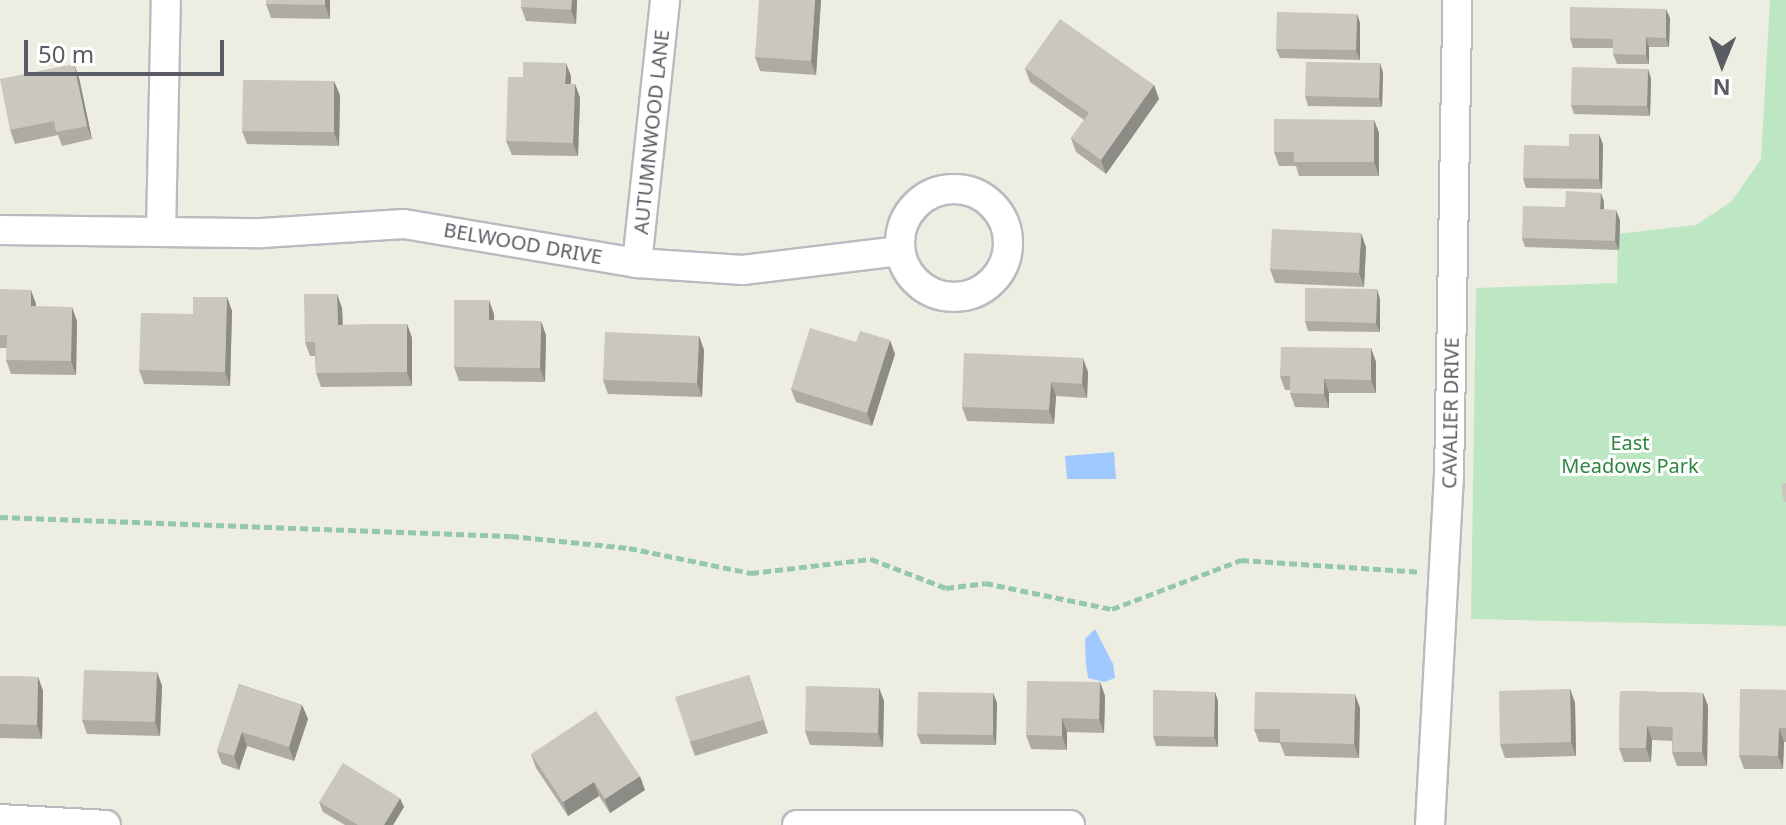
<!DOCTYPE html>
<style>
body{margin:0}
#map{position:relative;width:1786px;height:825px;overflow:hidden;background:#eeede1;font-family:"Noto Sans",sans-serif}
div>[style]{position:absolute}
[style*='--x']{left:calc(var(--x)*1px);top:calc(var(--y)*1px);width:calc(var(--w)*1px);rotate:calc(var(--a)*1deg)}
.green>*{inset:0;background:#bce7c2}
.water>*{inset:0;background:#a0c9ff}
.path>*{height:5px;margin-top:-2.5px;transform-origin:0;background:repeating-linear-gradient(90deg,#94c8aa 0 8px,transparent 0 12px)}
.roads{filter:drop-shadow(2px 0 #b9bbc1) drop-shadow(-2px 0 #b9bbc1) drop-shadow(0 2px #b9bbc1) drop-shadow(0 -2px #b9bbc1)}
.minor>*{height:28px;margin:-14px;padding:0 14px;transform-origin:14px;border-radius:14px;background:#fff}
.minor>.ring{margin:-14px;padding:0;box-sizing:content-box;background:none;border:28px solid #fff;border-radius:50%}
.wall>*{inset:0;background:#adaba3}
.shaded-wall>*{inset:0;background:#8d8b85}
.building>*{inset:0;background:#c9c7be}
span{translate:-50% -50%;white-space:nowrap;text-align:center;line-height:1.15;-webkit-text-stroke:6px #fff;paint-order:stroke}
.street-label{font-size:20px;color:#5a5d63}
.park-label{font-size:20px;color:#2f863f}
.north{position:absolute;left:1682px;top:24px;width:80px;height:80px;-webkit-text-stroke:6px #fff;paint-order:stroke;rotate:181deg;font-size:22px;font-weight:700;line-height:32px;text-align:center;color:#5a5d63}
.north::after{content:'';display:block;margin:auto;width:28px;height:36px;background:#5a5d63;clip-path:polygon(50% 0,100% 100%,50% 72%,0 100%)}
.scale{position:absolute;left:24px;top:40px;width:200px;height:36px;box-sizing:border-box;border:4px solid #5a5d63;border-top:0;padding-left:10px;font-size:24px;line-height:28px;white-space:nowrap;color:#5a5d63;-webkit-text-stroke:6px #fff;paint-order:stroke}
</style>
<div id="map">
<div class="green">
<div style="clip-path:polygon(1770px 0,1786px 0,1786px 626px,1471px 619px,1476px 288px,1617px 283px,1618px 234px,1696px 225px,1732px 201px,1761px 159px)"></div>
</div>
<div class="water">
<div style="clip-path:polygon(1114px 452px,1116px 479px,1067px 479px,1065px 456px)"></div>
<div style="clip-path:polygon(1095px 629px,1113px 664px,1115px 678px,1104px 682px,1088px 678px,1086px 664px,1085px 639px)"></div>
</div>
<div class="path">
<div style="--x:0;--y:517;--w:511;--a:2.13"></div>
<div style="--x:511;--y:536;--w:119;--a:5.8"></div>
<div style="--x:629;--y:548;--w:125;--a:11.6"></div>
<div style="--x:751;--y:573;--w:121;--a:-6.7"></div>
<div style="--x:871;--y:559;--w:80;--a:21.1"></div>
<div style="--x:946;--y:588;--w:39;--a:-7"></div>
<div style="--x:985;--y:583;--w:130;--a:11.6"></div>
<div style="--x:1112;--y:609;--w:138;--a:-20.8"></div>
<div style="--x:1241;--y:560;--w:179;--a:3.8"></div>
</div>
<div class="roads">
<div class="minor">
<div class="ring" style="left:900px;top:189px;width:80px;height:80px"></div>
<div style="--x:0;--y:230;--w:262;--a:0.7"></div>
<div style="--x:262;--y:233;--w:142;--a:-3.6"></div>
<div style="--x:404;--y:224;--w:236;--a:9.5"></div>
<div style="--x:637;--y:263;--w:106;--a:3.8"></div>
<div style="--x:743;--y:270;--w:158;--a:-6.9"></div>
<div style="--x:161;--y:232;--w:232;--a:-88.8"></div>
<div style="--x:637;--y:263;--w:264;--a:-83.9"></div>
<div style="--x:0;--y:819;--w:106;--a:3.2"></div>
<div style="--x:797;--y:825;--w:273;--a:0"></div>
<div style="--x:1430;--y:825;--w:348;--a:-86.9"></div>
<div style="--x:1449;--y:478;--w:478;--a:-89"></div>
</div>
</div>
<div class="wall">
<div style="clip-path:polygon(330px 0,330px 19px,271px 18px,266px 4px)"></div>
<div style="clip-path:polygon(577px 0,576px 24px,526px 21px,521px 7px)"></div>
<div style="clip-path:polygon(821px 0,816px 75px,760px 71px,755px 57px)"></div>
<div style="clip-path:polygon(1357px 14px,1360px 23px,1360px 60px,1280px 58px,1276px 49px)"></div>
<div style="clip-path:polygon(1670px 18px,1669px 47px,1649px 47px,1649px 64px,1617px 64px,1613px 54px,1613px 48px,1573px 48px,1570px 38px)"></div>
<div style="clip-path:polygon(1380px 63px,1383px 73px,1382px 107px,1308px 106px,1305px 96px)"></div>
<div style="clip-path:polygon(74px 64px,79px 78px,92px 139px,62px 146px,58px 135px,15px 144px,10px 130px)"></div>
<div style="clip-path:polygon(1025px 68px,1154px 85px,1159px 99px,1106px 174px,1076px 152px,1071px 138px,1084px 120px,1030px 82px)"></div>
<div style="clip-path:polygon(1648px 69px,1651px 79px,1650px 116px,1574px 114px,1571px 105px)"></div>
<div style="clip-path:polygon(571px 76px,571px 84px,575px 84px,580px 98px,578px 156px,512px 155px,506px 141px)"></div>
<div style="clip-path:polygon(340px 95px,339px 146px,247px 144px,242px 131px)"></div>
<div style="clip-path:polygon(1374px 120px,1379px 133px,1379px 176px,1299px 176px,1296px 166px,1279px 166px,1274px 152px)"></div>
<div style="clip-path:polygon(1603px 144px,1602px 189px,1526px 188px,1523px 178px,1569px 146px)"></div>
<div style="clip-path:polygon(1601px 193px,1604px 202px,1604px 210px,1620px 220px,1619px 250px,1525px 247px,1522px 238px,1565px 207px)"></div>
<div style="clip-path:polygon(1366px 247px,1364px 287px,1275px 283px,1270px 269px)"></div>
<div style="clip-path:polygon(0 289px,36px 304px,36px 306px,77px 321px,76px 375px,11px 374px,6px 360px,7px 348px,0 348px)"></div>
<div style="clip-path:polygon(337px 294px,342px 308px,343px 325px,407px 324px,412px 338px,412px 386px,321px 387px,316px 373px,315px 356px,310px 356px,305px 342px)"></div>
<div style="clip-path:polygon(227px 297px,232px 311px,230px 386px,144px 384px,139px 370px,193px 314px)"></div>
<div style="clip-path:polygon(1380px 299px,1380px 332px,1308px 331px,1305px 321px)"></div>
<div style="clip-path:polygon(494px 314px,494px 320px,546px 335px,545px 382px,459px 381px,454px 367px)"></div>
<div style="clip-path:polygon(699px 336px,704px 350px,702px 397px,608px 394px,603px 380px)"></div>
<div style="clip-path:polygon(856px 342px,895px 354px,872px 426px,796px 402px,791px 389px)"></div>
<div style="clip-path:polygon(1371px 348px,1376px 362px,1376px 393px,1329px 393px,1329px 408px,1295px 407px,1290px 393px,1290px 390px,1285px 390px,1280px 376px)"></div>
<div style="clip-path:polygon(1088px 372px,1087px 398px,1056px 396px,1054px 424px,967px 421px,962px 407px)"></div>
<div style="clip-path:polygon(157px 672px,162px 686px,160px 736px,87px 734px,82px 720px)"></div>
<div style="clip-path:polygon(749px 675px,768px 733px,695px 756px,690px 742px)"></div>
<div style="clip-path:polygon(0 676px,38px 677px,43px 691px,42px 739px,0 738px)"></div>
<div style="clip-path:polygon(1100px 682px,1105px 696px,1104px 733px,1067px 732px,1067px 750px,1031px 749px,1026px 735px)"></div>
<div style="clip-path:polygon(239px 684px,302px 705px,308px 719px,294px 761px,247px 746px,239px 770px,222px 764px,217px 751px)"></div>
<div style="clip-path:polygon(879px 688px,884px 701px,883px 747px,810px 745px,805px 731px)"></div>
<div style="clip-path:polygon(1570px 689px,1575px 703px,1576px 756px,1505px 758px,1500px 744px)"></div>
<div style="clip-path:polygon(1786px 690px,1786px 742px,1784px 742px,1783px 769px,1744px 769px,1739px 755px)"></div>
<div style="clip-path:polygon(1620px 691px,1703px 693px,1708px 706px,1707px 766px,1677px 766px,1672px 752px,1672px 741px,1652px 740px,1651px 762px,1624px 762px,1619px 748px)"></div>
<div style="clip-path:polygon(1215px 692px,1218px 701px,1218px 747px,1156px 746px,1153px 736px)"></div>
<div style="clip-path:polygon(993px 693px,997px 703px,996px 745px,921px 744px,917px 734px)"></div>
<div style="clip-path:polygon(1360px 708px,1359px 758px,1285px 756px,1280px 743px,1259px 742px,1254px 729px)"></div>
<div style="clip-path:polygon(531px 754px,645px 790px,610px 813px,599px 796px,568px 816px,536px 768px)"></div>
<div style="clip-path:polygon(319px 802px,404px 807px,393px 825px,345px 825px,323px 812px)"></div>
</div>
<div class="shaded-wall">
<div style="clip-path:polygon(325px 0,330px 0,330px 19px,325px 5px)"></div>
<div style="clip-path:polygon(572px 0,577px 0,576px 24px,571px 10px)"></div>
<div style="clip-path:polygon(815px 0,821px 0,816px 75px,811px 61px)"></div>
<div style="clip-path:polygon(1666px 9px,1670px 18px,1669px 47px,1666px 38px)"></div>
<div style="clip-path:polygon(1357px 14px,1360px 23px,1360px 60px,1356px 50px)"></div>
<div style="clip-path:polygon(1646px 37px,1649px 47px,1649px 64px,1646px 55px)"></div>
<div style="clip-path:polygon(566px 63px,571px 76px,570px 98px,565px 84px)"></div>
<div style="clip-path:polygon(1380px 63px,1383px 73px,1382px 107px,1379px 98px)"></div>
<div style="clip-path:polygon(74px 64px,79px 78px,92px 139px,87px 126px)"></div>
<div style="clip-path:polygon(1648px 69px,1651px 79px,1650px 116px,1647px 106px)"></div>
<div style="clip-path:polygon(334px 81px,340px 95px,339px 146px,334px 132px)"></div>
<div style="clip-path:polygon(575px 84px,580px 98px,578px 156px,573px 143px)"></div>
<div style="clip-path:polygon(1154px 85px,1159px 99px,1106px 174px,1101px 160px)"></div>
<div style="clip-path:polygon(1374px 120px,1379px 133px,1379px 176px,1374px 162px)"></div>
<div style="clip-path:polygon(1599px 134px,1603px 144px,1602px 189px,1599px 179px)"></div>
<div style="clip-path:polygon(1601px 193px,1604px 202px,1604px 219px,1600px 209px)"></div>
<div style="clip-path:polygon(1616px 210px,1620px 220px,1619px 250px,1615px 241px)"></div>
<div style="clip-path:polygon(1361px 233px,1366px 247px,1364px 287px,1359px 273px)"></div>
<div style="clip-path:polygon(1377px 289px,1380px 299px,1380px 332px,1376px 323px)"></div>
<div style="clip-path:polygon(31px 290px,36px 304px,36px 320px,31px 306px)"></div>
<div style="clip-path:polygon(337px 294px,342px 308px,343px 339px,338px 325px)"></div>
<div style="clip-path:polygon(227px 297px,232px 311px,230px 386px,225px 372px)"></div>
<div style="clip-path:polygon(489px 300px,494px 314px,494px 334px,489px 320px)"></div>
<div style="clip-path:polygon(72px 307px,77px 321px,76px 375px,71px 361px)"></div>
<div style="clip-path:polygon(541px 321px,546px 335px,545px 382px,540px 368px)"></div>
<div style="clip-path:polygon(407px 324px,412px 338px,412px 386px,407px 372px)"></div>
<div style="clip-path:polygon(699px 336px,704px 350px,702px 397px,697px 383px)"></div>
<div style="clip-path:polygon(890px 340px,895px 354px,872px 426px,867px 413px)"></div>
<div style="clip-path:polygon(1371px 348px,1376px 362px,1376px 393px,1371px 380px)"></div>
<div style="clip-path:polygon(1083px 358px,1088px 372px,1087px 398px,1082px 384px)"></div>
<div style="clip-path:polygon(1324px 379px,1329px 393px,1329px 408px,1324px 394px)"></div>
<div style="clip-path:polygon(1051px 382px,1056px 396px,1054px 424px,1049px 410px)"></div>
<div style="clip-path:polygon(157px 672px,162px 686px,160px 736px,155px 722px)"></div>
<div style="clip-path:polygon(38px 677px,43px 691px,42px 739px,37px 725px)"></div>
<div style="clip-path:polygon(1100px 682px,1105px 696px,1104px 733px,1099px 719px)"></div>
<div style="clip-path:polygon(879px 688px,884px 701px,883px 747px,878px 733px)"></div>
<div style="clip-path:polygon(1570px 689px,1575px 703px,1576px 756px,1571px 742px)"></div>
<div style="clip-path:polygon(1215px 692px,1218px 701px,1218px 747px,1214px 737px)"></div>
<div style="clip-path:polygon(993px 693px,997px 703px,996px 745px,993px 735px)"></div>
<div style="clip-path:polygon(1703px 693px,1708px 706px,1707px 766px,1702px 752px)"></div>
<div style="clip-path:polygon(1355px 694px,1360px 708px,1359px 758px,1354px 744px)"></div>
<div style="clip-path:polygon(302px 705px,308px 719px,294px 761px,289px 747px)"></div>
<div style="clip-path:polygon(1062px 718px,1067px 732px,1067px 750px,1062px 736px)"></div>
<div style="clip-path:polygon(1647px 726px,1652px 740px,1651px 762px,1646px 748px)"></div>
<div style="clip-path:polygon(1779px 728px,1784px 742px,1783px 769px,1778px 756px)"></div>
<div style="clip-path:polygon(242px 732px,247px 746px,239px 770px,234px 756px)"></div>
<div style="clip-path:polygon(640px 776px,645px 790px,610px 813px,605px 799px)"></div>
<div style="clip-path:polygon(594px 782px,599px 796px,568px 816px,563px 802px)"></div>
<div style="clip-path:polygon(400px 798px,404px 807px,393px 825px,384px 825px)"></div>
</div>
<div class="building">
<div style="clip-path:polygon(266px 0,325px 0,325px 5px,266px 4px)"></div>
<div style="clip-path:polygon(521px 0,572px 0,571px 10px,521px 7px)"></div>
<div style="clip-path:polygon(759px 0,815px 0,811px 61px,755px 57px)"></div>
<div style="clip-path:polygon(1570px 7px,1666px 9px,1666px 38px,1646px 37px,1646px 55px,1613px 54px,1613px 39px,1570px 38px)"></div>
<div style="clip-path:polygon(1277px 12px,1357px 14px,1356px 50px,1276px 49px)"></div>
<div style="clip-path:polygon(1060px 19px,1154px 85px,1101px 160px,1071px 138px,1089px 113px,1025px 68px)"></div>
<div style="clip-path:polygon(523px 62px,566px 63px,565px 84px,575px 84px,573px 143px,506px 141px,508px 77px,523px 77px)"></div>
<div style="clip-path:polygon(1306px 62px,1380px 63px,1379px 98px,1305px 96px)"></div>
<div style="clip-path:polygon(74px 64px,87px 126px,56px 132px,54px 121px,10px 130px,0 79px)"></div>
<div style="clip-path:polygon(1572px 67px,1648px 69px,1647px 106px,1571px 105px)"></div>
<div style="clip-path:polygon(243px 80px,334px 81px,334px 132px,242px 131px)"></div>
<div style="clip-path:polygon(1274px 119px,1374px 120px,1374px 162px,1294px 162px,1294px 152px,1274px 152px)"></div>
<div style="clip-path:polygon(1569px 134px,1599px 134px,1599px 179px,1523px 178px,1524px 145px,1569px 146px)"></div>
<div style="clip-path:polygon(1566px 191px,1601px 193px,1600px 209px,1616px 210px,1615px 241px,1522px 238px,1523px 206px,1565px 207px)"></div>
<div style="clip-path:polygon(1272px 229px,1361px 233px,1359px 273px,1270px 269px)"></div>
<div style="clip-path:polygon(1305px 288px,1377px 289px,1376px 323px,1305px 321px)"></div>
<div style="clip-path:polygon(0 289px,31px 290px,31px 306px,72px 307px,71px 361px,6px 360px,7px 335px,0 335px)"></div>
<div style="clip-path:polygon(304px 294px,337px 294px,338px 325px,407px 324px,407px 372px,316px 373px,315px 342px,305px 342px)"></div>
<div style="clip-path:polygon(193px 297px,227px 297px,225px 372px,139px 370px,141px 313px,193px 314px)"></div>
<div style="clip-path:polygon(454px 300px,489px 300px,489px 320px,541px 321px,540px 368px,454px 367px)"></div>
<div style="clip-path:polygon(810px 328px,856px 342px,860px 331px,890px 340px,867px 413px,791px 389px)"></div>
<div style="clip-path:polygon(605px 332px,699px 336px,697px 383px,603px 380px)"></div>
<div style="clip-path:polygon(1281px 347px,1371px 348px,1371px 380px,1324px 379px,1324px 394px,1290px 393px,1290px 376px,1280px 376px)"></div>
<div style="clip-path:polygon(964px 353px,1083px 358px,1082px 384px,1051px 382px,1049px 410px,962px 407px)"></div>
<div style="clip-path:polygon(1786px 483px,1786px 502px,1784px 502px,1781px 484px)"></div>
<div style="clip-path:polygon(84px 670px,157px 672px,155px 722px,82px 720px)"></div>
<div style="clip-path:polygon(749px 675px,763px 720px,690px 742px,675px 697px)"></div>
<div style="clip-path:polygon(0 676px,38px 677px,37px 725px,0 724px)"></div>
<div style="clip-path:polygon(1027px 681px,1100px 682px,1099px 719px,1062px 718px,1062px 736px,1026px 735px)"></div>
<div style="clip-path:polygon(239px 684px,302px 705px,289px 747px,242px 732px,234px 756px,217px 751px)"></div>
<div style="clip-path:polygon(806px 686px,879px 688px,878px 733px,805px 731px)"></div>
<div style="clip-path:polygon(1570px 689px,1571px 742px,1500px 744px,1499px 691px)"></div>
<div style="clip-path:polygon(1740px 689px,1786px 690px,1786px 728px,1779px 728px,1778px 756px,1739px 755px)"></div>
<div style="clip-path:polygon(1153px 690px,1215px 692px,1214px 737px,1153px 736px)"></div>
<div style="clip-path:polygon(1620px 691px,1703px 693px,1702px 752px,1672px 752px,1673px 727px,1647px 726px,1646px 748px,1619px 748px)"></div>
<div style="clip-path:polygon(918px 692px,993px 693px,993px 735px,917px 734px)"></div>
<div style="clip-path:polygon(1255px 692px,1355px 694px,1354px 744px,1280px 742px,1280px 729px,1254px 729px)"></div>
<div style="clip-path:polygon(596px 711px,640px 776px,605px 799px,594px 782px,563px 802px,531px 754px)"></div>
<div style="clip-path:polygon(343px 763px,400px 798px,384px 825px,358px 825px,319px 802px)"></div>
</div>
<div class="street-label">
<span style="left:651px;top:132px;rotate:-84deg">AUTUMNWOOD LANE</span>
<span style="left:523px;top:243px;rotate:10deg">BELWOOD DRIVE</span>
<span style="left:1450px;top:413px;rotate:-89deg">CAVALIER DRIVE</span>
</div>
<div class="park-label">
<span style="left:1630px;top:454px">East<br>Meadows Park</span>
</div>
<div class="north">N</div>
<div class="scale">50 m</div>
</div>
